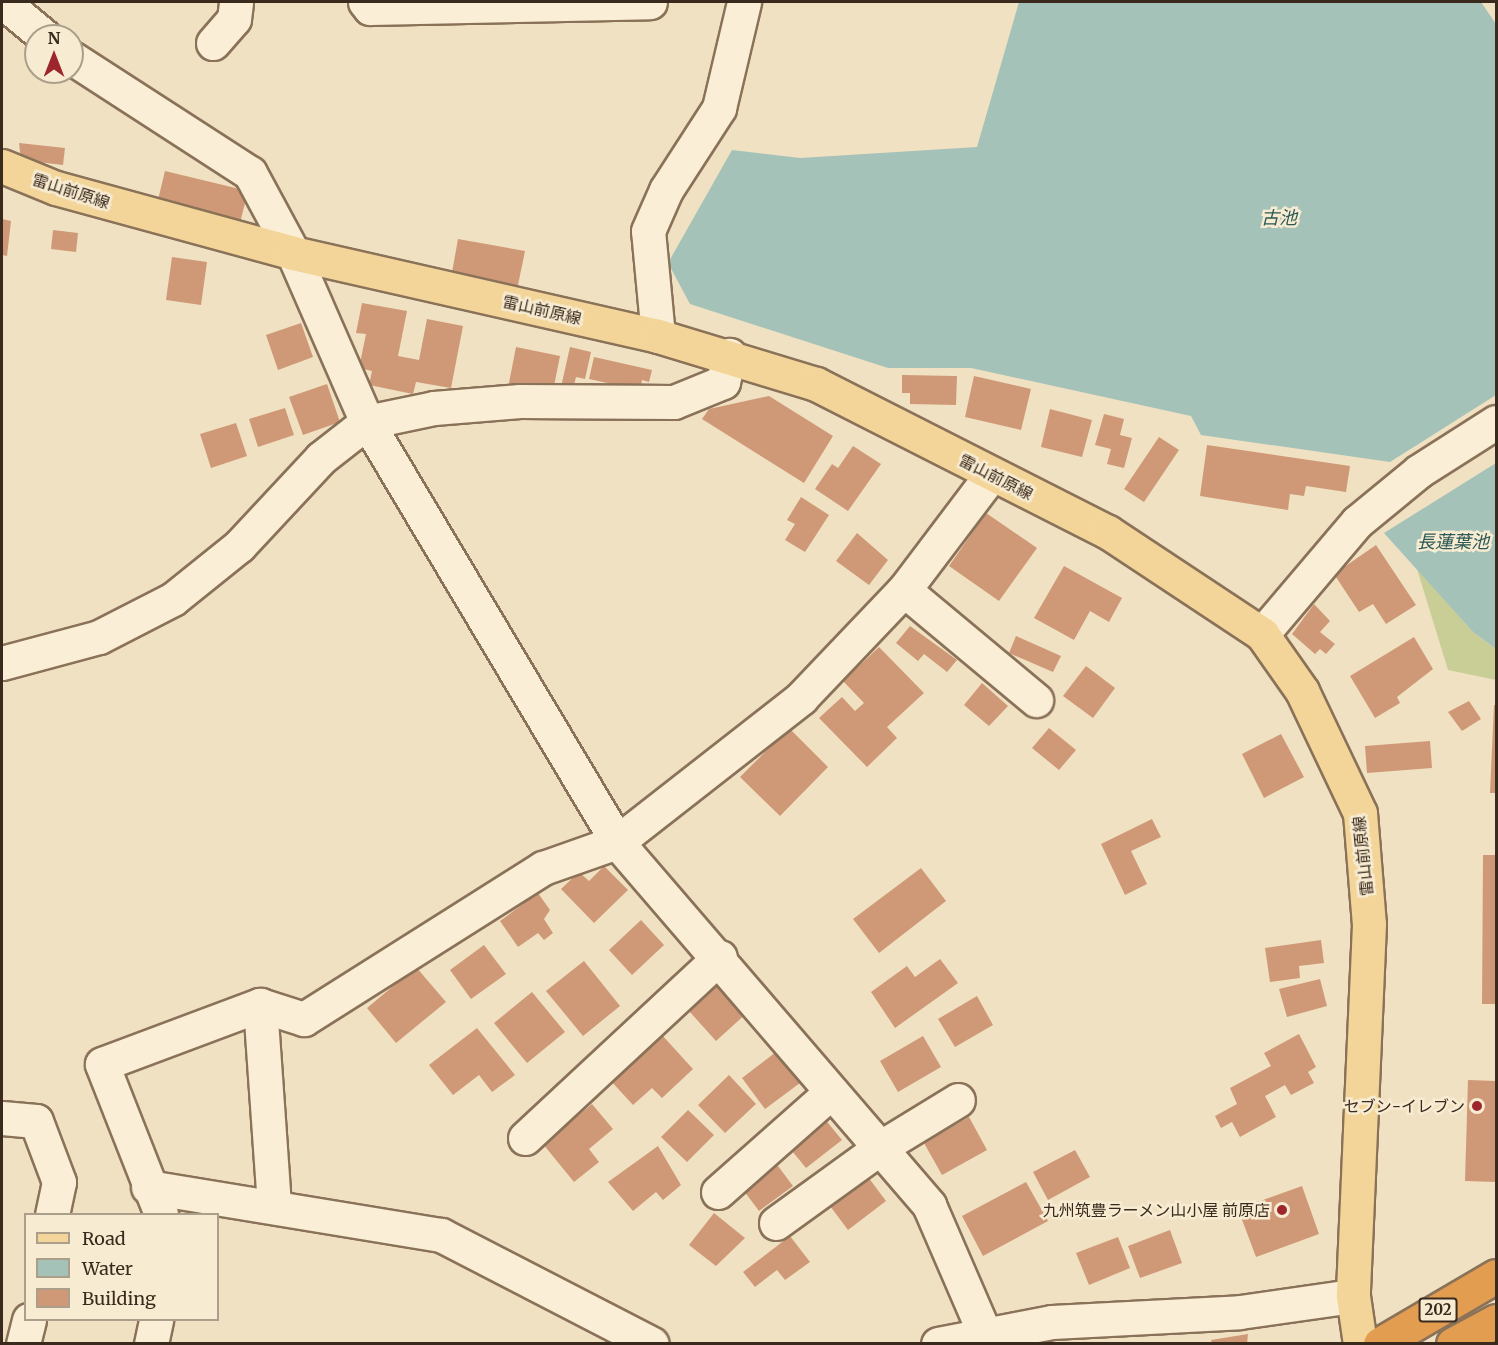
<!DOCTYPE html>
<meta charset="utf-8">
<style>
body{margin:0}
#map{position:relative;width:1498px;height:1345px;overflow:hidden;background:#f0e1c2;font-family:Merriweather,"Noto Sans JP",serif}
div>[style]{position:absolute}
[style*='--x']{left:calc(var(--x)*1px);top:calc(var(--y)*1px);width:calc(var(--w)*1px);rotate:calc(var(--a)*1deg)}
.green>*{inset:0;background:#c9ce96}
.water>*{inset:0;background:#a5c2b9}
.building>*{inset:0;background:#cf9977}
.roads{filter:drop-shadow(2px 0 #8a7259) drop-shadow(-2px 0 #8a7259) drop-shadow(0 2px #8a7259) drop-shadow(0 -2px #8a7259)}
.minor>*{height:33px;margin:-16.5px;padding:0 16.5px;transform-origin:16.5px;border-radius:16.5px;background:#faeed6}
.major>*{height:33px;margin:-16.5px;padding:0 16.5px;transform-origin:16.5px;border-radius:16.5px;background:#f4d599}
.highway>*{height:33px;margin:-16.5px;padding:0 16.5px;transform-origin:16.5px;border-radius:16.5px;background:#e29d50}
.dots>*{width:16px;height:16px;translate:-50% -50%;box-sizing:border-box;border:3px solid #f7ebd2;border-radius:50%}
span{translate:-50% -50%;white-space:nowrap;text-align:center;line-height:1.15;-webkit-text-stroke:5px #f7ebd2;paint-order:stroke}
.shield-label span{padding:2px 4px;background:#f7ebd2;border:2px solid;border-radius:4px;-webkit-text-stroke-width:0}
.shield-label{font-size:15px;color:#3a2a1d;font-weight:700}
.street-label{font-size:16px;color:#3a2a1d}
.poi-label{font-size:16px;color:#3a2a1d}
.right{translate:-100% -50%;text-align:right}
.water-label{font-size:18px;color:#2c5a56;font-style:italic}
.frame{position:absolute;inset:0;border:3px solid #3a2a1d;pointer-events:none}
.legend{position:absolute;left:24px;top:1213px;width:195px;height:108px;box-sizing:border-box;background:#f7ebd2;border:2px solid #ab9e8a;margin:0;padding:8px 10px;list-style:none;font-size:18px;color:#3a2a1d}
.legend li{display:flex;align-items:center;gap:12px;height:30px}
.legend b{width:30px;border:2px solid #ab9e8a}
.north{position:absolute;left:24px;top:24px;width:60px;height:60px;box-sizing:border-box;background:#f7ebd2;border:2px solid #ab9e8a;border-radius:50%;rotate:0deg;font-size:16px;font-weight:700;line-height:24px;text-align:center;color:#3a2a1d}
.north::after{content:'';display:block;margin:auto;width:21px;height:27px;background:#9c262b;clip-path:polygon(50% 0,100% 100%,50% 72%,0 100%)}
</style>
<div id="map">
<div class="green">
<div style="clip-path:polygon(1417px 569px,1473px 632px,1496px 649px,1496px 680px,1448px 670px)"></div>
</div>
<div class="water">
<div style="clip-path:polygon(1019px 2px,1481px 2px,1496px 24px,1496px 395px,1390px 462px,1201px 435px,1191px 416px,971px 368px,888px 368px,690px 304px,668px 263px,732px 150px,800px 158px,977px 147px)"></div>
<div style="clip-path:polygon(1496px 463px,1496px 649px,1473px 632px,1384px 533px)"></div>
</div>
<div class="building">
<div style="clip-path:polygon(19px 143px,65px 148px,63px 165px,21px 160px)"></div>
<div style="clip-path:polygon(165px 171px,248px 191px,240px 223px,157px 204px)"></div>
<div style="clip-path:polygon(2px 219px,11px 221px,7px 256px,2px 255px)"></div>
<div style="clip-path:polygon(53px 230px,78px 233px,76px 252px,51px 249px)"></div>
<div style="clip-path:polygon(458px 239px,525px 251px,517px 290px,451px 278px)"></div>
<div style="clip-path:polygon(172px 257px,207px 262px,201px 305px,166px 300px)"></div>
<div style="clip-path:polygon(362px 303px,407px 311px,398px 356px,419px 360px,427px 319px,463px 326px,451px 388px,416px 382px,413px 394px,369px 385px,372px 371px,359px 368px,366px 334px,356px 333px)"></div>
<div style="clip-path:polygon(301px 323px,313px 357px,278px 370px,266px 335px)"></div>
<div style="clip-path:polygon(516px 347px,560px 356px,553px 391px,509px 383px)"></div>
<div style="clip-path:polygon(570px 347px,591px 352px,585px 379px,576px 377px,573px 389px,561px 387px)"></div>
<div style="clip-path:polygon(594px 357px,652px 370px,649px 382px,642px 380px,640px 390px,589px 379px)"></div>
<div style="clip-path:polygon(902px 375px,957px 376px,956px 405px,910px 404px,910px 393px,902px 393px)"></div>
<div style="clip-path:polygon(974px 376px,1031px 389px,1021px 430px,965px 417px)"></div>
<div style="clip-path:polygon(327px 384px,340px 422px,303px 435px,289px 397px)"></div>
<div style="clip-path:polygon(769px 396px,833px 436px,804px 483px,702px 419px,709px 409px)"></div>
<div style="clip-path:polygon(285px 408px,294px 435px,258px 447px,249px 419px)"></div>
<div style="clip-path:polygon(1050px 409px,1092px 420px,1082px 457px,1041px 447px)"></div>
<div style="clip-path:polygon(1104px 414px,1124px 419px,1120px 435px,1132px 438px,1124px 468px,1107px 464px,1111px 449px,1095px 445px)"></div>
<div style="clip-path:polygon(236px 423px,247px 456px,211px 468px,200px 434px)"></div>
<div style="clip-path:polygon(1159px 437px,1179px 450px,1144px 502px,1124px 489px)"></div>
<div style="clip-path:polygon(1207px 445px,1350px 466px,1346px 492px,1306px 486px,1304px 496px,1290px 494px,1288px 510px,1200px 496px)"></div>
<div style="clip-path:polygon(853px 446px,881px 464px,848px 511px,815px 489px,832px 464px,838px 468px)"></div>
<div style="clip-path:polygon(801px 497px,829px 515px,805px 552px,785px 540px,795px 524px,787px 520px)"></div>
<div style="clip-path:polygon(986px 513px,1037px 548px,999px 601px,949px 566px)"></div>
<div style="clip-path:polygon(857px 533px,888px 560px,869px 585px,836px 561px)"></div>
<div style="clip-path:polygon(1376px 545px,1416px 605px,1386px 624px,1373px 604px,1359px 612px,1334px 574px)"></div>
<div style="clip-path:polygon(1064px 566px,1122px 598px,1109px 622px,1090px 611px,1074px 640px,1034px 618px)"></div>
<div style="clip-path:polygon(1314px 604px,1330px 621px,1320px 632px,1335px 644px,1326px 654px,1320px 649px,1315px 654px,1292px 634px)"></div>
<div style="clip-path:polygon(910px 626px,957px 660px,947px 672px,924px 654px,918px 661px,896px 643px)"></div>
<div style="clip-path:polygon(1016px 636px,1061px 656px,1053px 672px,1009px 653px)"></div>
<div style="clip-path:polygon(1414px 637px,1433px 669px,1397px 697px,1400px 703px,1375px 718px,1350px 676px)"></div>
<div style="clip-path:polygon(879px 647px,924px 693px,887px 727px,897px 738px,867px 767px,819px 718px,842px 697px,855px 711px,864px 703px,843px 681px)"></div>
<div style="clip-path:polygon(1086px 666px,1115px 688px,1093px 718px,1063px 696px)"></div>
<div style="clip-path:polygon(982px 683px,1008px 706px,989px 726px,964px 705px)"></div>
<div style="clip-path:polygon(1469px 701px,1481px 719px,1462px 731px,1448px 712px)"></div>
<div style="clip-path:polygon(1494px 705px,1496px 705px,1496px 793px,1490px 793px)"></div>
<div style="clip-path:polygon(789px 728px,828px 767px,780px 816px,740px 777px)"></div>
<div style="clip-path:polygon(1049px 728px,1076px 750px,1059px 770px,1032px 748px)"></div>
<div style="clip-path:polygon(1281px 734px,1304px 777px,1264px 798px,1242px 754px)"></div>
<div style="clip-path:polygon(1430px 741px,1432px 768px,1367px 773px,1365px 746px)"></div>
<div style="clip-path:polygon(1152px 819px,1161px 837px,1131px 851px,1147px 884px,1125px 895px,1101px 844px)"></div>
<div style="clip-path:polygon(1483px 855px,1496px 855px,1496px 1004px,1482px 1004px)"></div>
<div style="clip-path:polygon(604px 866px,628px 890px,594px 923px,561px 889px,579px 872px,589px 881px)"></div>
<div style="clip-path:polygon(921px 868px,946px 901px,879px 953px,853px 919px)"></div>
<div style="clip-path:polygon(538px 893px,550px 910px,544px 919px,553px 933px,544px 940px,538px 933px,518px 947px,500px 921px)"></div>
<div style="clip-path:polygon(641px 920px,664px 945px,632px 975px,609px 950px)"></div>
<div style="clip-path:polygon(1321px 940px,1324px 963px,1299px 966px,1300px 978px,1270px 982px,1265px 948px)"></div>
<div style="clip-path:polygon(484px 945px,506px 974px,471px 999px,450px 970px)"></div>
<div style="clip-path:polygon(940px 959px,958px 983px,895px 1028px,871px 992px,907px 966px,915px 977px)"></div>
<div style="clip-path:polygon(584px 961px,620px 1006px,583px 1036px,546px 991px)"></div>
<div style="clip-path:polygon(416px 967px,446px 1002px,396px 1043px,367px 1008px)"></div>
<div style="clip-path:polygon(1320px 979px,1327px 1006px,1287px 1017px,1279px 989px)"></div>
<div style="clip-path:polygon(722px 981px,749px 1011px,716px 1041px,689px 1011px)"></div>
<div style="clip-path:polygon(532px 992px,565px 1032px,527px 1063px,494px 1023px)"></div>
<div style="clip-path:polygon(977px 996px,993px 1025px,955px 1047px,938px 1019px)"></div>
<div style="clip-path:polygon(477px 1028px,515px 1075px,492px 1092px,479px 1075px,453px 1095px,429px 1065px)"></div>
<div style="clip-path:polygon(661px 1034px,693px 1069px,662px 1098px,652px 1088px,633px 1105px,611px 1081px)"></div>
<div style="clip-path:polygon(1299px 1034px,1316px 1067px,1308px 1072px,1314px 1083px,1291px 1095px,1285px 1085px,1265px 1096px,1276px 1117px,1240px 1137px,1232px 1122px,1221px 1128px,1215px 1116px,1237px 1104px,1230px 1088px,1271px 1066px,1264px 1053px)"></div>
<div style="clip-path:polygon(923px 1036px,941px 1067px,898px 1092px,880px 1061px)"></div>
<div style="clip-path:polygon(776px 1052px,800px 1083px,765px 1109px,742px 1078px)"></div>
<div style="clip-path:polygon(729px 1075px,756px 1104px,725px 1133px,698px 1105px)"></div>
<div style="clip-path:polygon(1468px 1080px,1496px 1081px,1496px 1182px,1465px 1181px)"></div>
<div style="clip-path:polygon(592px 1104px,613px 1129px,589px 1149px,599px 1162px,574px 1182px,543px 1144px)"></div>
<div style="clip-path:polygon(688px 1110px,714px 1135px,687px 1162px,661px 1137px)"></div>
<div style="clip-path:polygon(819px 1112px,842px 1140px,806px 1168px,783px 1140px)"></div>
<div style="clip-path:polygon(969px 1117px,987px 1150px,942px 1175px,924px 1143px)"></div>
<div style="clip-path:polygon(658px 1146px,681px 1185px,663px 1200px,656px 1192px,633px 1211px,608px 1182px)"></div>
<div style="clip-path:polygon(1075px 1150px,1090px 1177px,1048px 1200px,1033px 1172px)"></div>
<div style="clip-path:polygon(775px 1162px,793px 1186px,759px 1211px,741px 1187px)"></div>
<div style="clip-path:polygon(868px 1177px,886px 1201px,848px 1230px,830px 1206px)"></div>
<div style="clip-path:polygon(1026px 1182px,1048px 1221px,983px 1256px,962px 1216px)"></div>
<div style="clip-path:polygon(1302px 1186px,1319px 1234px,1256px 1257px,1238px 1209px)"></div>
<div style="clip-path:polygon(714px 1213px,745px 1238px,716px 1266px,689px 1245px)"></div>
<div style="clip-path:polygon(1170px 1230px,1182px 1263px,1140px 1278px,1128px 1246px)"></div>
<div style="clip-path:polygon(790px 1236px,810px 1262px,785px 1280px,777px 1270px,755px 1287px,743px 1272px)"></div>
<div style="clip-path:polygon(1118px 1237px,1130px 1268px,1089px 1285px,1076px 1253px)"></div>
<div style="clip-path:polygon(1248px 1334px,1247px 1344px,1212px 1344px,1211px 1340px)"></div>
</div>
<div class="roads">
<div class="minor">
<div style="--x:3;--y:2;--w:53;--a:39.7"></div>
<div style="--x:365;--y:2;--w:8;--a:50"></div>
<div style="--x:370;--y:8;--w:280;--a:-1.2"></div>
<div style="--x:213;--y:43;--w:32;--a:-49"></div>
<div style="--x:234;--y:19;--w:17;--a:-83"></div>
<div style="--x:72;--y:58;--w:212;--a:32.9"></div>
<div style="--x:250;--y:173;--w:91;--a:61.7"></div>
<div style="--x:293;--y:253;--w:184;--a:66.4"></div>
<div style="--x:367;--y:422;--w:489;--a:59.2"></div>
<div style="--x:617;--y:842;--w:479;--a:49.3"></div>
<div style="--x:929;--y:1205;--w:138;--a:66.6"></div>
<div style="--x:658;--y:336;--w:105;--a:-95.4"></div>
<div style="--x:648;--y:231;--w:45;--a:-66.3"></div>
<div style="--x:666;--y:190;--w:98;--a:-57.1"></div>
<div style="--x:719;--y:108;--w:109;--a:-76.7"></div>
<div style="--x:904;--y:590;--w:172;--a:39.8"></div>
<div style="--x:1262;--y:634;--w:147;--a:-49.7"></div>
<div style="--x:1357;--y:522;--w:80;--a:-39.4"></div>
<div style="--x:1419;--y:471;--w:91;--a:-32.5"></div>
<div style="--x:2;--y:663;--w:100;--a:-15"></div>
<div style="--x:99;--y:637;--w:83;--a:-27.2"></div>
<div style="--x:173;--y:599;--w:85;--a:-38.8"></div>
<div style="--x:239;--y:546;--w:120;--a:-47"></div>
<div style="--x:321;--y:458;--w:58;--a:-38"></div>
<div style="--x:367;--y:422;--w:68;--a:-11.8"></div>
<div style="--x:434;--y:408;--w:86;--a:-4.7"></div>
<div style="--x:520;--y:401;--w:154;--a:0.4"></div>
<div style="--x:674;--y:402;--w:53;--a:-22.2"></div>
<div style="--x:723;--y:382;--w:28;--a:-77"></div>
<div style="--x:260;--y:1005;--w:202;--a:86"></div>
<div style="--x:2;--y:1118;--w:34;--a:5"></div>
<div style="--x:36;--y:1121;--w:65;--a:69.3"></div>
<div style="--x:59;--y:1182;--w:33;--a:102"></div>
<div style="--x:525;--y:1138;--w:266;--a:-42.9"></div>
<div style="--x:148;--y:1187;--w:297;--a:9.3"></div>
<div style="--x:441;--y:1235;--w:237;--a:27.3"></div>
<div style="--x:718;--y:1192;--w:149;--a:-41.5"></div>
<div style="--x:161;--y:1214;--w:161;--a:-111.5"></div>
<div style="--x:102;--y:1064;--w:169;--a:-20.5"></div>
<div style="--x:260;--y:1005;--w:46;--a:17.7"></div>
<div style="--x:304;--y:1019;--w:283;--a:-32.3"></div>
<div style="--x:543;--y:868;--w:78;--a:-19.4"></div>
<div style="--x:617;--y:842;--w:234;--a:-38"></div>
<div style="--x:801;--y:698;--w:149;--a:-46.4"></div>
<div style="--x:904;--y:590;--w:144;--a:-52.9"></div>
<div style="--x:776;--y:1223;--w:130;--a:-35.9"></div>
<div style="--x:881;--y:1147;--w:90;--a:-31.4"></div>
<div style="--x:23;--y:1344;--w:25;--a:-76"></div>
<div style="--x:151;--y:1344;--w:25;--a:-78"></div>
<div style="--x:938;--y:1344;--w:116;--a:-10.9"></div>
<div style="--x:1052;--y:1322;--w:188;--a:-3"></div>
<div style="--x:1240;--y:1312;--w:114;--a:-8.1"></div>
</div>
<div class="major">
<div style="--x:2;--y:166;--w:58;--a:22.2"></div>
<div style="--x:56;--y:188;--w:246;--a:15.3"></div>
<div style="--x:293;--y:253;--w:374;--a:12.8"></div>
<div style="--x:658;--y:336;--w:165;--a:16.9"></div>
<div style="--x:816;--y:384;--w:327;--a:26.9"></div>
<div style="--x:1108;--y:532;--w:185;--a:33.5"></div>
<div style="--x:1262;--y:634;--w:70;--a:54.9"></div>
<div style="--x:1302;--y:691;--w:135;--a:64.6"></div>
<div style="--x:1360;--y:813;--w:111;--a:85.4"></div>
<div style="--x:1369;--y:924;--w:372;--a:92.5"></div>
<div style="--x:1353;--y:1296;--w:49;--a:81.7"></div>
</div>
<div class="highway">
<div style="--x:1380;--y:1344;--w:134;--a:-30.4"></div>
<div style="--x:1453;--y:1344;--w:49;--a:-28.1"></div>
</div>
</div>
<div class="dots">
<div style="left:1477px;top:1106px;background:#9c262b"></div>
<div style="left:1282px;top:1210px;background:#9c262b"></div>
</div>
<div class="shield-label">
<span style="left:1438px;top:1310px">202</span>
</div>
<div class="street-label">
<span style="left:71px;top:191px;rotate:18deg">雷山前原線</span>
<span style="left:542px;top:310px;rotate:13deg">雷山前原線</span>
<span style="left:996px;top:477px;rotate:27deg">雷山前原線</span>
<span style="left:1363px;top:856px;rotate:-96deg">雷山前原線</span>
</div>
<div class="poi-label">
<span class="right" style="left:1465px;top:1106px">セブン-イレブン</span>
<span class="right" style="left:1270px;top:1210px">九州筑豊ラーメン山小屋 前原店</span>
</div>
<div class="water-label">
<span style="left:1279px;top:218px">古池</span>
<span style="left:1453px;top:542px">長蓮葉池</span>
</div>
<div class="frame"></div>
<ul class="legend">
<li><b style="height:8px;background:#f4d599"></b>Road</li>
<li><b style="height:16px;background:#a5c2b9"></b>Water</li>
<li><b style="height:16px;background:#cf9977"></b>Building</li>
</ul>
<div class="north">N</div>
</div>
